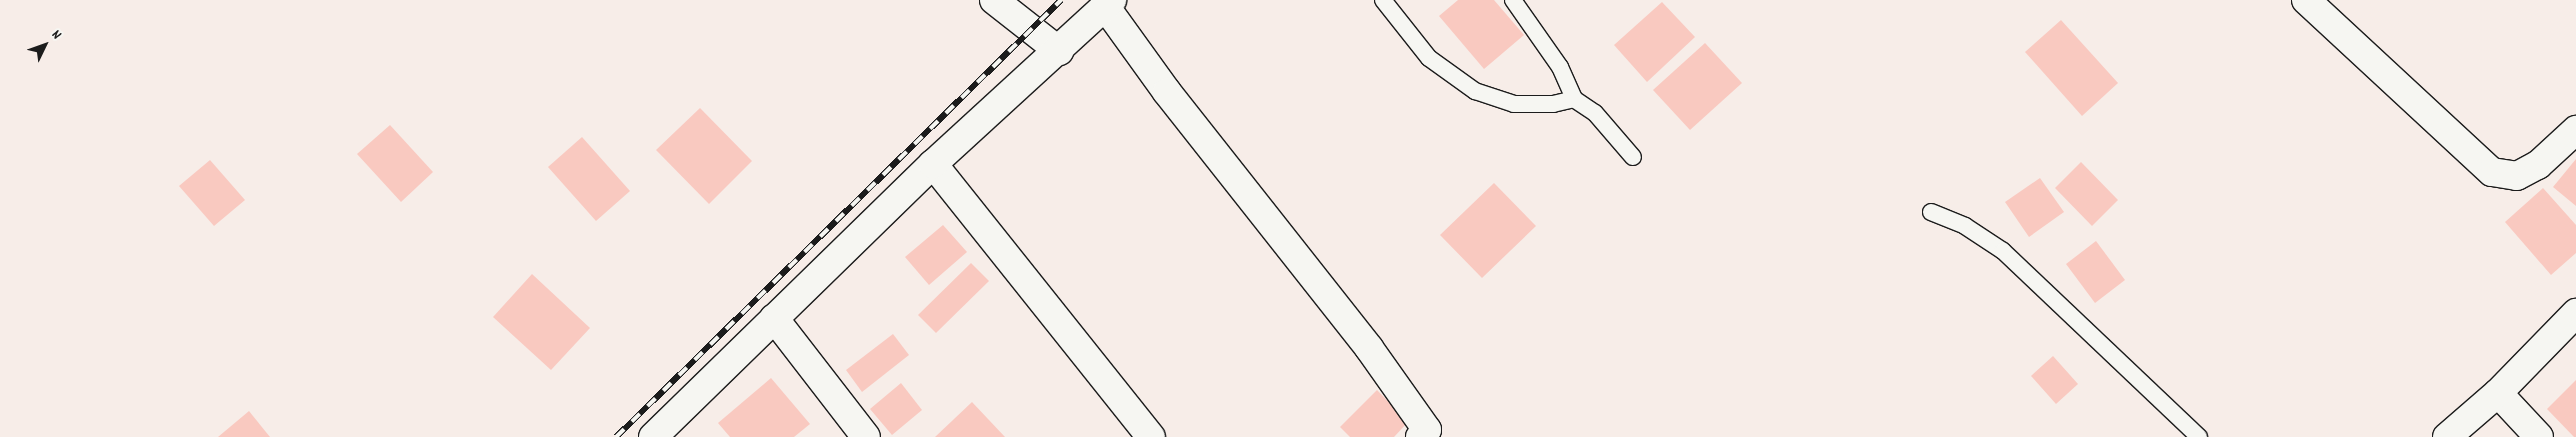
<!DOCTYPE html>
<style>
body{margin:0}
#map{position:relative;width:2576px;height:437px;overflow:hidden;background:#f7ede8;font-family:Dekko,sans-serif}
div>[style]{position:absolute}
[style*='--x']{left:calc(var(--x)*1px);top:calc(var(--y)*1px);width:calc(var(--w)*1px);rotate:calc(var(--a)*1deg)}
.building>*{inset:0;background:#f9c9c0}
.roads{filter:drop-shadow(1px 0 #1c1c1c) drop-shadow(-1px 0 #1c1c1c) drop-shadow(0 1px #1c1c1c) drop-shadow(0 -1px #1c1c1c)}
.service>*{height:16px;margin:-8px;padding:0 8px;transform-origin:8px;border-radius:8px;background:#f6f6f2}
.minor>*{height:28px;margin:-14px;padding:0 14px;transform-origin:14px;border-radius:14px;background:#f6f6f2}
.rail>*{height:5.5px;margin-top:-2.75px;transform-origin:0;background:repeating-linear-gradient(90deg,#f6f6f2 0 11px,#1c1c1c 0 22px);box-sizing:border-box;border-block:1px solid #1c1c1c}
span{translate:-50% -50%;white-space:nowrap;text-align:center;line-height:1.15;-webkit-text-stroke:4px #f6f6f2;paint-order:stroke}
.north{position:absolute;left:20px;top:20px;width:50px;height:50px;-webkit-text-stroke:4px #f6f6f2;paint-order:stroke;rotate:48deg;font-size:14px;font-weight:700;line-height:20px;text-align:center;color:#1c1c1c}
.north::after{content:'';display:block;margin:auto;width:18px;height:22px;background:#1c1c1c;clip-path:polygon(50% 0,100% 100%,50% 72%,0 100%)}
</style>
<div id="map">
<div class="building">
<div style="clip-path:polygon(1458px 0,1494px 0,1524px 35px,1484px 69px,1439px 16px)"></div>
<div style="clip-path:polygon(1662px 2px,1695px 37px,1647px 82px,1614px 45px)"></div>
<div style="clip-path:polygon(2061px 20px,2118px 83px,2082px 116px,2025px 52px)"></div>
<div style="clip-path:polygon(1705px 43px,1742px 83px,1690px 130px,1653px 90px)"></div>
<div style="clip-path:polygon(700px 108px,752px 161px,709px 204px,656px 150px)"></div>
<div style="clip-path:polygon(390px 125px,433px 172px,401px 202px,357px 154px)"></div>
<div style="clip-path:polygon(582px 137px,630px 191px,596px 221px,548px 167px)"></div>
<div style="clip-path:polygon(2576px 159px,2576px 206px,2553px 187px)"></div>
<div style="clip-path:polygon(210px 160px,245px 200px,214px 226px,179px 186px)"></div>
<div style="clip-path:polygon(2081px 162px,2118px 200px,2092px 226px,2055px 188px)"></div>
<div style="clip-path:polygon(2040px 178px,2064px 212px,2029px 237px,2005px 202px)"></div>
<div style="clip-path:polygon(1494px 183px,1536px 226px,1482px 278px,1440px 235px)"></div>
<div style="clip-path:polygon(2543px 188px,2576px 225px,2576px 253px,2551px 275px,2505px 222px)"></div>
<div style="clip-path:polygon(943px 225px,967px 252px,929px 285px,905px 257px)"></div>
<div style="clip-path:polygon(2096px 241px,2125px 280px,2095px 303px,2066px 264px)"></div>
<div style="clip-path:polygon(971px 263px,989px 281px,936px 333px,918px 315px)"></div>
<div style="clip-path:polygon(532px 274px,590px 328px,551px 370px,493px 317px)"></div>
<div style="clip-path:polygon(893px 334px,909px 355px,862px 392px,846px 370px)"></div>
<div style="clip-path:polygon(2053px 356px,2078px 384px,2056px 404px,2031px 376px)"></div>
<div style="clip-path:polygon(771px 378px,810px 424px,794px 437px,730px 437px,718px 423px)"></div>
<div style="clip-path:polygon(2576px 380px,2576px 437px,2574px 437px,2547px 409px)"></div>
<div style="clip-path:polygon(901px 383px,922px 410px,892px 435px,870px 409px)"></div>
<div style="clip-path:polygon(1377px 390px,1408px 422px,1394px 437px,1350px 437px,1340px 427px)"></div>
<div style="clip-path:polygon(972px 402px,1005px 437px,935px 437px)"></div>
<div style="clip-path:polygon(249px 411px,270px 437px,218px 437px)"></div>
</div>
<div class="roads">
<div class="service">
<div style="--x:1383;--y:0;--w:74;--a:51.6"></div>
<div style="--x:1429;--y:58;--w:57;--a:35.7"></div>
<div style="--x:1475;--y:91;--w:41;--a:18.4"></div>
<div style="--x:1514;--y:104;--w:39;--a:0"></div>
<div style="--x:1553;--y:104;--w:22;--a:-13"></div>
<div style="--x:1574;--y:99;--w:25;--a:34"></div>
<div style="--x:1595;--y:113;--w:58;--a:49.2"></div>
<div style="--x:1513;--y:0;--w:82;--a:55"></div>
<div style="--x:1560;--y:67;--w:35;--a:66"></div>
<div style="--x:1931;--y:212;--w:37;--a:22"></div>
<div style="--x:1965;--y:226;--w:45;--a:33.3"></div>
<div style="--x:2003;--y:251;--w:270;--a:43.5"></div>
</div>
<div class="minor">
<div style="--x:994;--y:0;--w:83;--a:38.1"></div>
<div style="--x:2306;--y:0;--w:253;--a:42.8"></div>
<div style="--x:2492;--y:172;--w:25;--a:9"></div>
<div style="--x:2517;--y:176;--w:24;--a:-28"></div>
<div style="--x:2538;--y:165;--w:52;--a:-42.6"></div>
<div style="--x:1105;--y:6;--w:106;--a:54.2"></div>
<div style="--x:1167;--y:92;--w:326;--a:51.7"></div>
<div style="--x:1369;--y:348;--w:100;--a:54.7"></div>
<div style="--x:1427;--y:430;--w:10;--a:135"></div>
<div style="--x:933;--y:164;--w:349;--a:51.4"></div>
<div style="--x:774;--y:318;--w:150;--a:52.3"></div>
<div style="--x:2498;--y:393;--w:60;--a:47"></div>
<div style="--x:653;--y:437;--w:391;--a:-44.3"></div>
<div style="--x:933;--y:164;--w:243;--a:-42.5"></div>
<div style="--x:2447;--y:437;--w:67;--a:-40.8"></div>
<div style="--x:2498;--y:393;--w:112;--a:-45.7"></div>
</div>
</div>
<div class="rail">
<div style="--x:616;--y:437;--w:624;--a:-44.48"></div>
</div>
<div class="north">N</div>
</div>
